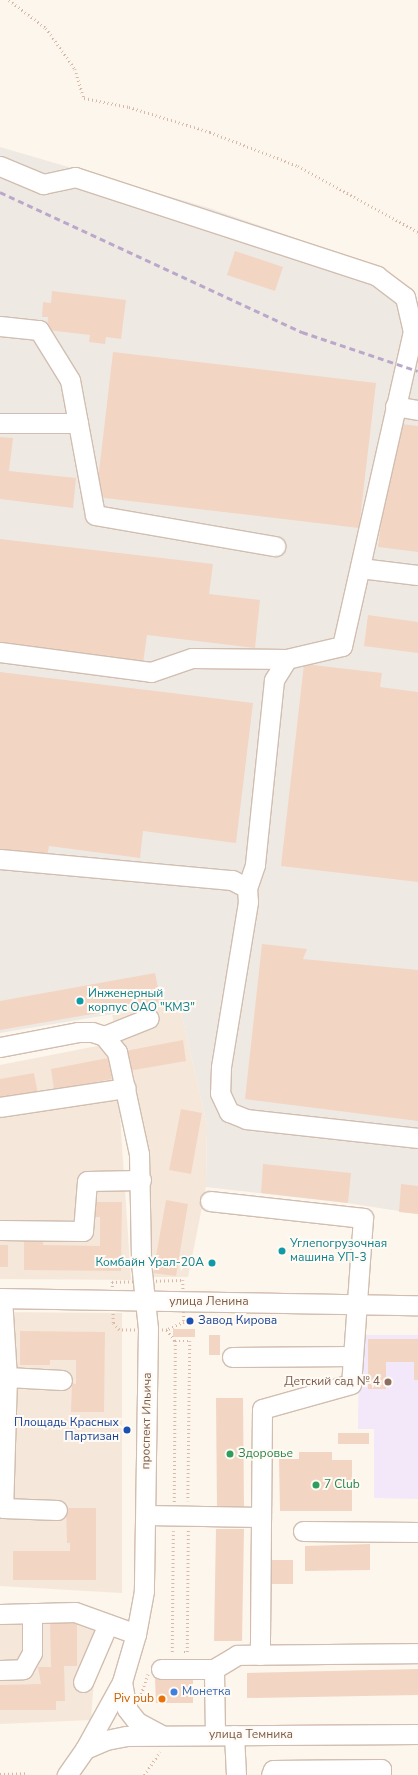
<!DOCTYPE html>
<meta charset="utf-8">
<style>
body{margin:0}
#map{position:relative;width:418px;height:1775px;overflow:hidden;background:#fdf6ec;font-family:"Nunito Sans",sans-serif}
div>[style]{position:absolute}
[style*='--x']{left:calc(var(--x)*1px);top:calc(var(--y)*1px);width:calc(var(--w)*1px);rotate:calc(var(--a)*1deg)}
.residential>*{inset:0;background:#f5e8da}
.industrial>*{inset:0;background:#efe9e4}
.education>*{inset:0;background:#f3e8fa}
.building>*{inset:0;background:#f3d5c3}
.path>*{height:2.5px;margin-top:-1.25px;transform-origin:0;background:repeating-linear-gradient(90deg,#d9b8a5 0 1px,transparent 0 4px)}
.roads{filter:drop-shadow(1px 0 #d1beb0) drop-shadow(-1px 0 #d1beb0) drop-shadow(0 1px #d1beb0) drop-shadow(0 -1px #d1beb0)}
.minor>*{height:19px;margin:-9.5px;padding:0 9.5px;transform-origin:9.5px;border-radius:9.5px;background:#fff}
.rail>*{height:3px;margin-top:-1.5px;transform-origin:0;background:repeating-linear-gradient(90deg,#b9a8c9 0 6px,transparent 0 10px)}
.dots>*{width:11px;height:11px;translate:-50% -50%;box-sizing:border-box;border:2px solid #fffaf3;border-radius:50%}
span{translate:-50% -50%;white-space:nowrap;text-align:center;line-height:1.15;-webkit-text-stroke:4px #fffaf3;paint-order:stroke}
.culture-label{font-size:12px;color:#0d838f}
.left{translate:0 -50%;text-align:left}
.right{translate:-100% -50%;text-align:right}
.street-label{font-size:12px;color:#7a5c4d}
.transit-label{font-size:12px;color:#164399}
.education-label{font-size:12px;color:#785e54}
.leisure-label{font-size:12px;color:#27864d}
.shop-label{font-size:12px;color:#366cbe}
.food-label{font-size:12px;color:#c56008}
</style>
<div id="map">
<div class="residential">
<div style="clip-path:polygon(179px 1003px,207px 1125px,206px 1187px,188px 1277px,148px 1277px,131px 1086px,112px 1015px)"></div>
<div style="clip-path:polygon(102px 1045px,117px 1070px,131px 1280px,0 1279px,0 1065px)"></div>
<div style="clip-path:polygon(0 1312px,122px 1313px,122px 1593px,0 1586px)"></div>
<div style="clip-path:polygon(70px 1617px,98px 1625px,91px 1720px,0 1724px,0 1619px)"></div>
</div>
<div class="industrial">
<div style="clip-path:polygon(0 147px,209px 208px,290px 236px,384px 275px,418px 302px,418px 1214px,347px 1203px,206px 1187px,207px 1125px,179px 1003px,0 1033px)"></div>
</div>
<div class="education">
<div style="clip-path:polygon(359px 1335px,418px 1335px,418px 1499px,374px 1498px,374px 1429px,358px 1429px)"></div>
</div>
<div class="building">
<div style="clip-path:polygon(235px 251px,283px 267px,275px 291px,227px 275px)"></div>
<div style="clip-path:polygon(52px 291px,126px 300px,121px 339px,106px 337px,105px 344px,89px 342px,90px 335px,47px 330px,48px 317px,42px 317px,43px 302px,51px 303px)"></div>
<div style="clip-path:polygon(113px 352px,376px 383px,359px 528px,96px 497px)"></div>
<div style="clip-path:polygon(393px 423px,418px 426px,418px 552px,378px 547px)"></div>
<div style="clip-path:polygon(0 437px,13px 438px,9px 471px,76px 478px,73px 508px,0 499px)"></div>
<div style="clip-path:polygon(0 539px,213px 564px,209px 594px,260px 600px,255px 648px,147px 635px,143px 663px,0 646px)"></div>
<div style="clip-path:polygon(368px 615px,418px 622px,418px 653px,364px 646px)"></div>
<div style="clip-path:polygon(304px 664px,382px 673px,380px 687px,418px 692px,418px 882px,281px 866px)"></div>
<div style="clip-path:polygon(0 672px,253px 703px,236px 843px,143px 831px,140px 858px,49px 846px,47px 858px,0 853px)"></div>
<div style="clip-path:polygon(262px 944px,307px 949px,303px 959px,418px 970px,418px 1121px,245px 1099px)"></div>
<div style="clip-path:polygon(155px 973px,161px 1002px,0 1030px,0 1001px)"></div>
<div style="clip-path:polygon(183px 1040px,186px 1061px,128px 1071px,125px 1051px)"></div>
<div style="clip-path:polygon(108px 1058px,112px 1079px,54px 1090px,51px 1069px)"></div>
<div style="clip-path:polygon(34px 1073px,38px 1094px,0 1101px,0 1079px)"></div>
<div style="clip-path:polygon(181px 1109px,202px 1113px,191px 1174px,169px 1170px)"></div>
<div style="clip-path:polygon(263px 1164px,351px 1173px,348px 1203px,261px 1193px)"></div>
<div style="clip-path:polygon(401px 1184px,418px 1186px,418px 1214px,399px 1212px)"></div>
<div style="clip-path:polygon(166px 1200px,188px 1204px,176px 1276px,153px 1273px)"></div>
<div style="clip-path:polygon(94px 1202px,122px 1202px,121px 1271px,24px 1270px,24px 1240px,43px 1240px,43px 1245px,100px 1246px,100px 1217px,94px 1217px)"></div>
<div style="clip-path:polygon(0 1245px,8px 1245px,8px 1267px,0 1267px)"></div>
<div style="clip-path:polygon(173px 1329px,195px 1329px,195px 1337px,173px 1337px)"></div>
<div style="clip-path:polygon(20px 1331px,105px 1332px,104px 1412px,71px 1412px,72px 1383px,76px 1384px,76px 1360px,50px 1360px,50px 1365px,20px 1365px)"></div>
<div style="clip-path:polygon(209px 1335px,220px 1335px,220px 1355px,209px 1355px)"></div>
<div style="clip-path:polygon(368px 1339px,418px 1339px,418px 1380px,414px 1380px,414px 1362px,386px 1362px,386px 1389px,368px 1389px)"></div>
<div style="clip-path:polygon(216px 1398px,243px 1398px,244px 1509px,217px 1509px)"></div>
<div style="clip-path:polygon(338px 1433px,369px 1433px,369px 1444px,338px 1444px)"></div>
<div style="clip-path:polygon(299px 1452px,332px 1452px,332px 1460px,352px 1460px,352px 1511px,280px 1511px,279px 1459px,299px 1459px)"></div>
<div style="clip-path:polygon(66px 1508px,96px 1508px,96px 1580px,13px 1580px,13px 1551px,70px 1551px,70px 1543px,67px 1543px)"></div>
<div style="clip-path:polygon(216px 1529px,244px 1529px,242px 1641px,214px 1641px)"></div>
<div style="clip-path:polygon(370px 1544px,370px 1570px,305px 1571px,305px 1546px)"></div>
<div style="clip-path:polygon(269px 1560px,293px 1560px,293px 1584px,270px 1584px)"></div>
<div style="clip-path:polygon(50px 1621px,77px 1621px,77px 1666px,64px 1666px,65px 1701px,56px 1701px,56px 1710px,0 1710px,0 1685px,41px 1684px,38px 1667px,51px 1667px)"></div>
<div style="clip-path:polygon(418px 1669px,418px 1695px,247px 1698px,247px 1673px)"></div>
<div style="clip-path:polygon(155px 1678px,193px 1678px,193px 1703px,156px 1703px)"></div>
</div>
<div class="path">
<div style="--x:9;--y:0;--w:46;--a:37.1"></div>
<div style="--x:46;--y:28;--w:50;--a:54.7"></div>
<div style="--x:75;--y:69;--w:30;--a:73"></div>
<div style="--x:84;--y:98;--w:46;--a:11.3"></div>
<div style="--x:129;--y:107;--w:85;--a:17.2"></div>
<div style="--x:210;--y:132;--w:94;--a:21.1"></div>
<div style="--x:298;--y:166;--w:137;--a:28.8"></div>
<div style="--x:183;--y:1280;--w:42;--a:88.6"></div>
<div style="--x:184;--y:1322;--w:19;--a:155"></div>
<div style="--x:167;--y:1330;--w:48;--a:180"></div>
<div style="--x:119;--y:1330;--w:9;--a:-131"></div>
<div style="--x:113;--y:1323;--w:41;--a:-91.4"></div>
<div style="--x:112;--y:1282;--w:71;--a:-1.6"></div>
<div style="--x:167;--y:1330;--w:14;--a:54"></div>
<div style="--x:174;--y:1502;--w:161;--a:-89.6"></div>
<div style="--x:175;--y:1341;--w:15;--a:0"></div>
<div style="--x:190;--y:1341;--w:160;--a:90.7"></div>
<div style="--x:172;--y:1652;--w:121;--a:-89.5"></div>
<div style="--x:184;--y:1652;--w:3;--a:0"></div>
<div style="--x:187;--y:1652;--w:122;--a:-89.5"></div>
<div style="--x:141;--y:1694;--w:21;--a:-71"></div>
<div style="--x:0;--y:1774;--w:25;--a:-2"></div>
<div style="--x:144;--y:1775;--w:28;--a:-55"></div>
</div>
<div class="roads">
<div class="minor">
<div style="--x:0;--y:166;--w:47;--a:22.7"></div>
<div style="--x:43;--y:184;--w:33;--a:-12"></div>
<div style="--x:75;--y:177;--w:318;--a:18.1"></div>
<div style="--x:377;--y:276;--w:35;--a:37"></div>
<div style="--x:405;--y:297;--w:35;--a:77"></div>
<div style="--x:413;--y:331;--w:323;--a:102.7"></div>
<div style="--x:342;--y:646;--w:57;--a:166.7"></div>
<div style="--x:287;--y:659;--w:25;--a:122"></div>
<div style="--x:274;--y:680;--w:186;--a:95.9"></div>
<div style="--x:255;--y:865;--w:24;--a:109"></div>
<div style="--x:0;--y:326;--w:39;--a:6"></div>
<div style="--x:39;--y:330;--w:59;--a:58.2"></div>
<div style="--x:70;--y:380;--w:137;--a:79.5"></div>
<div style="--x:95;--y:515;--w:183;--a:9.8"></div>
<div style="--x:395;--y:406;--w:23;--a:10"></div>
<div style="--x:0;--y:423;--w:78;--a:0"></div>
<div style="--x:360;--y:568;--w:58;--a:6.9"></div>
<div style="--x:0;--y:652;--w:152;--a:7.5"></div>
<div style="--x:151;--y:672;--w:43;--a:-18.9"></div>
<div style="--x:192;--y:658;--w:95;--a:0.6"></div>
<div style="--x:0;--y:859;--w:233;--a:5.2"></div>
<div style="--x:232;--y:880;--w:17;--a:28"></div>
<div style="--x:247;--y:888;--w:14;--a:86"></div>
<div style="--x:248;--y:902;--w:167;--a:99.3"></div>
<div style="--x:221;--y:1067;--w:26;--a:92"></div>
<div style="--x:220;--y:1093;--w:21;--a:65"></div>
<div style="--x:229;--y:1112;--w:18;--a:22"></div>
<div style="--x:246;--y:1119;--w:173;--a:6.3"></div>
<div style="--x:104;--y:1036;--w:48;--a:-21.8"></div>
<div style="--x:0;--y:1047;--w:79;--a:-10.9"></div>
<div style="--x:78;--y:1032;--w:14;--a:0"></div>
<div style="--x:92;--y:1032;--w:13;--a:18"></div>
<div style="--x:104;--y:1036;--w:21;--a:51"></div>
<div style="--x:117;--y:1052;--w:104;--a:77.8"></div>
<div style="--x:139;--y:1154;--w:109;--a:88.9"></div>
<div style="--x:141;--y:1263;--w:66;--a:83.9"></div>
<div style="--x:148;--y:1329;--w:262;--a:90.9"></div>
<div style="--x:144;--y:1591;--w:44;--a:100.5"></div>
<div style="--x:136;--y:1634;--w:50;--a:106.3"></div>
<div style="--x:122;--y:1682;--w:77;--a:118.9"></div>
<div style="--x:85;--y:1749;--w:32;--a:125"></div>
<div style="--x:0;--y:1107;--w:127;--a:-8.6"></div>
<div style="--x:210;--y:1201;--w:154;--a:6.3"></div>
<div style="--x:363;--y:1218;--w:166;--a:94.1"></div>
<div style="--x:351;--y:1384;--w:92;--a:164.3"></div>
<div style="--x:262;--y:1409;--w:246;--a:90.5"></div>
<div style="--x:0;--y:1230;--w:83;--a:0.7"></div>
<div style="--x:83;--y:1231;--w:50;--a:-85.4"></div>
<div style="--x:87;--y:1181;--w:54;--a:-1.1"></div>
<div style="--x:0;--y:1298;--w:418;--a:1"></div>
<div style="--x:2;--y:1298;--w:79;--a:86.4"></div>
<div style="--x:7;--y:1377;--w:55;--a:3.1"></div>
<div style="--x:232;--y:1357;--w:121;--a:-0.5"></div>
<div style="--x:0;--y:1377;--w:7;--a:0"></div>
<div style="--x:7;--y:1377;--w:131;--a:91.7"></div>
<div style="--x:3;--y:1508;--w:54;--a:2.1"></div>
<div style="--x:146;--y:1515;--w:115;--a:1"></div>
<div style="--x:303;--y:1531;--w:115;--a:0.5"></div>
<div style="--x:0;--y:1614;--w:75;--a:-1.5"></div>
<div style="--x:75;--y:1612;--w:65;--a:19.8"></div>
<div style="--x:161;--y:1669;--w:53;--a:0"></div>
<div style="--x:0;--y:1670;--w:23;--a:-2"></div>
<div style="--x:23;--y:1669;--w:18;--a:-61"></div>
<div style="--x:32;--y:1653;--w:40;--a:-90"></div>
<div style="--x:83;--y:1682;--w:63;--a:-66.7"></div>
<div style="--x:122;--y:1682;--w:27;--a:80"></div>
<div style="--x:127;--y:1709;--w:16;--a:52"></div>
<div style="--x:137;--y:1722;--w:27;--a:28"></div>
<div style="--x:215;--y:1735;--w:66;--a:-90.9"></div>
<div style="--x:214;--y:1669;--w:27;--a:-31"></div>
<div style="--x:237;--y:1655;--w:181;--a:-0.6"></div>
<div style="--x:234;--y:1735;--w:40;--a:87.1"></div>
<div style="--x:85;--y:1749;--w:23;--a:-23"></div>
<div style="--x:106;--y:1740;--w:20;--a:-11"></div>
<div style="--x:126;--y:1736;--w:292;--a:-0.4"></div>
<div style="--x:271;--y:1775;--w:5;--a:-68"></div>
<div style="--x:273;--y:1770;--w:108;--a:-0.5"></div>
<div style="--x:381;--y:1769;--w:6;--a:90"></div>
</div>
</div>
<div class="rail">
<div style="--x:0;--y:192;--w:333;--a:24.9"></div>
<div style="--x:302;--y:332;--w:122;--a:18.6"></div>
</div>
<div class="dots">
<div style="left:80px;top:1001px;background:#0f9aa8"></div>
<div style="left:282px;top:1251px;background:#0f9aa8"></div>
<div style="left:212px;top:1263px;background:#0f9aa8"></div>
<div style="left:190px;top:1321px;background:#1a4fb4"></div>
<div style="left:388px;top:1382px;background:#8d6e63"></div>
<div style="left:127px;top:1430px;background:#1a4fb4"></div>
<div style="left:230px;top:1454px;background:#2e9e5b"></div>
<div style="left:316px;top:1485px;background:#2e9e5b"></div>
<div style="left:174px;top:1692px;background:#3f7fe0"></div>
<div style="left:162px;top:1699px;background:#e8710a"></div>
</div>
<div class="culture-label">
<span class="left" style="left:88px;top:1001px">Инженерный<br>корпус ОАО "КМЗ"</span>
<span class="left" style="left:290px;top:1251px">Углепогрузочная<br>машина УП-3</span>
<span class="right" style="left:204px;top:1263px">Комбайн Урал-20А</span>
</div>
<div class="street-label">
<span style="left:209px;top:1302px">улица Ленина</span>
<span style="left:147px;top:1421px;rotate:-89deg">проспект Ильича</span>
<span style="left:251px;top:1735px">улица Темника</span>
</div>
<div class="transit-label">
<span class="left" style="left:198px;top:1321px">Завод Кирова</span>
<span class="right" style="left:119px;top:1430px">Площадь Красных<br>Партизан</span>
</div>
<div class="education-label">
<span class="right" style="left:380px;top:1382px">Детский сад № 4</span>
</div>
<div class="leisure-label">
<span class="left" style="left:238px;top:1454px">Здоровье</span>
<span class="left" style="left:324px;top:1485px">7 Club</span>
</div>
<div class="shop-label">
<span class="left" style="left:182px;top:1692px">Монетка</span>
</div>
<div class="food-label">
<span class="right" style="left:154px;top:1699px">Piv pub</span>
</div>
</div>
